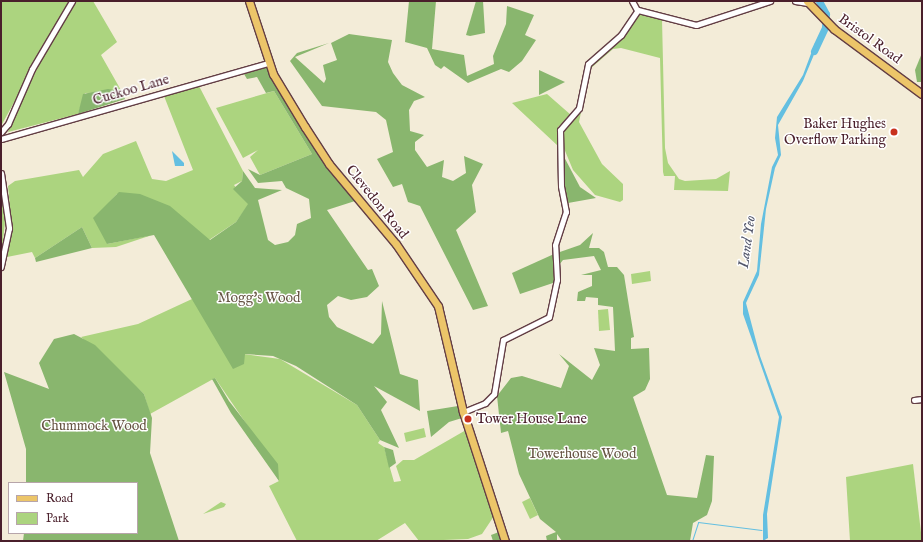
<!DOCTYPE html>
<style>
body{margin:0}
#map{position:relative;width:923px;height:542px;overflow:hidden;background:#f3ecd8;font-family:"IM FELL English",serif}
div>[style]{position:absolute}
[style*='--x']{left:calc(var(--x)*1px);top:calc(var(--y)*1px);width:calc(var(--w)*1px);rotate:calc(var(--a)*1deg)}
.green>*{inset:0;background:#acd47f}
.forest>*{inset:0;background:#89b66e}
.water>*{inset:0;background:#63bfe1}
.stream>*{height:1px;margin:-0.5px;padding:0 0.5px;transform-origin:0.5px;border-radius:0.5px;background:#63bfe1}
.river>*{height:7px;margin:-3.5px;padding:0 3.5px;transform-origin:3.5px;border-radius:3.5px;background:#63bfe1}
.roads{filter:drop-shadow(1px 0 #633e45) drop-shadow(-1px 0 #633e45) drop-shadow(0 1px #633e45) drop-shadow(0 -1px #633e45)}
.minor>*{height:5px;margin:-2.5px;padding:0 2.5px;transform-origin:2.5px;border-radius:2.5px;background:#fff}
.major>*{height:7px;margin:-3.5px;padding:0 3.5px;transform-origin:3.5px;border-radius:3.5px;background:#ecc569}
.dots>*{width:11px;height:11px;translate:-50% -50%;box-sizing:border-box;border:2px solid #fff;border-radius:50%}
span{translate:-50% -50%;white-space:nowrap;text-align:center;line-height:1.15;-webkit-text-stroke:3px #fff;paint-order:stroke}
.street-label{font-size:14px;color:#4a1f2b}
.poi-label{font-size:14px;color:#4a1f2b}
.right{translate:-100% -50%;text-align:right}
.left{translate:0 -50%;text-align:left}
.park-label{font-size:14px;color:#675544}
.water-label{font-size:15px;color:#53576b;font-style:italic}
.frame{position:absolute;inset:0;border:2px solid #4a1f2b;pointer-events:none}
.legend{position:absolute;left:8px;top:482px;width:130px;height:52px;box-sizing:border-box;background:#fff;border:1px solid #b7a5aa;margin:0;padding:5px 7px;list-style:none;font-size:12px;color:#4a1f2b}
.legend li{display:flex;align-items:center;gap:8px;height:20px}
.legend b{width:20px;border:1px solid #b7a5aa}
</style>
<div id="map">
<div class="green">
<div style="clip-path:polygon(1px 1px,70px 1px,1px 126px)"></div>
<div style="clip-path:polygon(76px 1px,93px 1px,117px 42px,101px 55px,122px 92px,85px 93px,78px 114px,8px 132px,39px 64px)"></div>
<div style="clip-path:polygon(638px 12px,662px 19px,665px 148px,668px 163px,679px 179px,685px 181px,716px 179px,730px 171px,728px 191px,674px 190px,675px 176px,664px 176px,663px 172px,660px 58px,621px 48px,613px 49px,590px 69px,579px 122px,602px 164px,623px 184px,623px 200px,620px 202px,595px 195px,573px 170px,563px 146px,565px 123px,580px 110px,589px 65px,614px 43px)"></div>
<div style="clip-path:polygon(199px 86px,243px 171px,242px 181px,234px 185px,249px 204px,236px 222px,209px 240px,117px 194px,106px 206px,107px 244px,152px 235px,116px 247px,92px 248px,82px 227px,35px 258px,32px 252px,7px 257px,12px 230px,8px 186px,15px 181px,79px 170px,83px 177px,103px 154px,136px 141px,152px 179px,166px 181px,193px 170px,164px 96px)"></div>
<div style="clip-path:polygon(274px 91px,312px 154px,260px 175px,250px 157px,258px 150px,243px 158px,216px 108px)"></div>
<div style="clip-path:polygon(547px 94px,571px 115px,558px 127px,558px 146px,512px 103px)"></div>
<div style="clip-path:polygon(1px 181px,5px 222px,1px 259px)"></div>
<div style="clip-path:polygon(650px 271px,651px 281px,632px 284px,631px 274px)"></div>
<div style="clip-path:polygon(192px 299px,244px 354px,280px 359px,357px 405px,380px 440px,378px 443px,384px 447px,394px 482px,401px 481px,396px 466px,403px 460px,414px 460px,466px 430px,494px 516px,482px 534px,468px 539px,419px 541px,405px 523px,376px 541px,297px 541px,269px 486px,279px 481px,258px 441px,215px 378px,150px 414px,144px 394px,81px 337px,138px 324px)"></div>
<div style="clip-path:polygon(608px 309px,610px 330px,599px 331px,598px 310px)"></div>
<div style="clip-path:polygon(424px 428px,426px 437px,406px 442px,404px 433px)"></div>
<div style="clip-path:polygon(913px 464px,922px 541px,850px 541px,846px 477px)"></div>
<div style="clip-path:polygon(530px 498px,538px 515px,530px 519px,522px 502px)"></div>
<div style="clip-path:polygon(221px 502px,226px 504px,224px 507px,203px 514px)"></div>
</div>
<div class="forest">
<div style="clip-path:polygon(409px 1px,436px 1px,432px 49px,464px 55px,467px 76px,494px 64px,493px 56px,506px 24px,507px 6px,534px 15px,525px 35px,536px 40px,522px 61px,509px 72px,501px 69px,468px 83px,444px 66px,441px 69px,435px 65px,427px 48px,405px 42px)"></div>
<div style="clip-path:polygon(476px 1px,483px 1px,485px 33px,470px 36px,466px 35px)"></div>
<div style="clip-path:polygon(349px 34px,392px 40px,388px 62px,393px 73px,402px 85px,425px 97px,414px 101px,409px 110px,410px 131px,424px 135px,415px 142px,415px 150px,427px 167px,444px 160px,442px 177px,453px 181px,466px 173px,464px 156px,483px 164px,472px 185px,476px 212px,456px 230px,488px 306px,473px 310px,420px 206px,408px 202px,402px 184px,393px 187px,377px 159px,393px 152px,386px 120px,376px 112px,322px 106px,290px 61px,297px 53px,329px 43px,295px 57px,324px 83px,326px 79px,323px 65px,337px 60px,331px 43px)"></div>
<div style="clip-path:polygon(922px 53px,922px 82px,917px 82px,915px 70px)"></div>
<div style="clip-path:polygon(267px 67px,355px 201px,327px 210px,368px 270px,372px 269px,379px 286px,367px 297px,351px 300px,338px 296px,327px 305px,329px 317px,337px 327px,373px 344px,381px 334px,382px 301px,400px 374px,418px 380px,420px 411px,374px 386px,387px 402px,381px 410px,399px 448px,380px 440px,357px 405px,296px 366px,273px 356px,245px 354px,244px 364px,233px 369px,154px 235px,107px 244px,93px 218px,119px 192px,140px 194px,170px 206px,210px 240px,236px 222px,248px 204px,233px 189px,242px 181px,243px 171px,255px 188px,282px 190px,258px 200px,268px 240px,275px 245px,288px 242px,295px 235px,297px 224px,311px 218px,309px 199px,286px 188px,282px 181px,258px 183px,248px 169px,260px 175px,312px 154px,274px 91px,266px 93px,257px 77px,247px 79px,244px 74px)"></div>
<div style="clip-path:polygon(539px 70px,565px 82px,539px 95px)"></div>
<div style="clip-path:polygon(108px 89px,121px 91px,125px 99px,78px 114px,83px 94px)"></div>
<div style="clip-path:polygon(562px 153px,580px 187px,596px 198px,568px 203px,563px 188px)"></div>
<div style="clip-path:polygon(82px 227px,92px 248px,36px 262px,35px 258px)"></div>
<div style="clip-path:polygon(593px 233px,589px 248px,599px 248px,604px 252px,608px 267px,617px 267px,624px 275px,634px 337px,631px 338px,631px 349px,649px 348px,650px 379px,645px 390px,633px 397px,667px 495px,697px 498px,706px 455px,714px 456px,712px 501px,707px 515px,693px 523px,690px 541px,562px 541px,557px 534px,557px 541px,547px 541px,546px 536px,556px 532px,540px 519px,519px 474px,508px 431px,501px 433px,497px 396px,511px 378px,522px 376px,561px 388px,569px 366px,559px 354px,592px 380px,600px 365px,594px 348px,615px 351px,613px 307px,598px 305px,598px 298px,586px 297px,585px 301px,577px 301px,578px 292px,592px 286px,592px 275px,581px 275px,601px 270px,594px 256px,563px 260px,559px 265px,557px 253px,580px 245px)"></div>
<div style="clip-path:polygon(554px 254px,556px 282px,520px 294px,512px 273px)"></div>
<div style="clip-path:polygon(74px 334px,95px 345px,144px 394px,152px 418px,150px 453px,179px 541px,23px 541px,24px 533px,137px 533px,137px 483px,26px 483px,26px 449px,4px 372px,49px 389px,39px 363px,54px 339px)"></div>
<div style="clip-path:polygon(215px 378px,229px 401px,278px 464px,279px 481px,231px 413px,212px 379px)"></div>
<div style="clip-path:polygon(458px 406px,462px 418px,449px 422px,431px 437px,427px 411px)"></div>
<div style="clip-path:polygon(384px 447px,393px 450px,396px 463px,389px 468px)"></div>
<div style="clip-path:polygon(499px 532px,501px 541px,493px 541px,491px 535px)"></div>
</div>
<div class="water">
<div style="clip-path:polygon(815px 43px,818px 45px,803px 81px,778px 125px,781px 155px,775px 168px,766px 209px,759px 275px,746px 303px,760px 356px,782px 417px,767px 514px,768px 538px,763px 541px,763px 515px,779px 417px,743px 314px,743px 302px,757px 271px,761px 224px,772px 167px,778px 155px,775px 138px,777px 117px,803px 75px)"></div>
<div style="clip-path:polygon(172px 151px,184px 163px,184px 166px,175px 166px)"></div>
</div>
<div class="stream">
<div style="--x:692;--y:541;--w:20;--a:-72"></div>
<div style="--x:698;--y:522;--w:64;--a:7.1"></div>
</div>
<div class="river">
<div style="--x:814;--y:51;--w:26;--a:-65"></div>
<div style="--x:825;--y:27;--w:13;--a:-86"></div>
<div style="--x:826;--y:14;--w:15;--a:-118"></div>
</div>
<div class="roads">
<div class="minor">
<div style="--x:632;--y:1;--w:10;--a:61"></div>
<div style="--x:795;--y:1;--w:13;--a:9"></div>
<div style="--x:1;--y:132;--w:11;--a:-49"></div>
<div style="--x:8;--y:124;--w:60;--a:-66.4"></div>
<div style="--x:32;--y:69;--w:79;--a:-59.5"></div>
<div style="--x:1;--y:139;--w:278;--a:-15.9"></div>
<div style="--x:1;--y:173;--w:56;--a:81.7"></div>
<div style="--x:9;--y:228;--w:40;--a:102"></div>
<div style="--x:914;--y:400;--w:8;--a:-7"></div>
<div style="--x:463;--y:412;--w:24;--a:-22"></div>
<div style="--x:485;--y:403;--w:13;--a:-45"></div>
<div style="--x:494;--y:394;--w:55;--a:-80.5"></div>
<div style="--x:503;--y:340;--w:51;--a:-26.6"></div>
<div style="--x:549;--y:317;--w:38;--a:-78"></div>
<div style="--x:557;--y:280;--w:35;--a:-93"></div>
<div style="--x:555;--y:245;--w:35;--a:-72"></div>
<div style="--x:566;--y:212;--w:26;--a:-101"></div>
<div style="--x:561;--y:186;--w:56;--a:-91"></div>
<div style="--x:560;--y:130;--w:29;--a:-49"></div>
<div style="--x:579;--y:108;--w:45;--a:-78.4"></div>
<div style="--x:588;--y:64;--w:44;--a:-41.3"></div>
<div style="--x:621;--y:35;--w:30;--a:-56"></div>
<div style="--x:638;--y:10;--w:60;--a:14.5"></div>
<div style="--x:696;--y:25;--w:78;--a:-18"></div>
</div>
<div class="major">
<div style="--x:249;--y:1;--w:77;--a:71.8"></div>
<div style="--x:273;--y:74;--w:62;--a:58.9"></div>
<div style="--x:305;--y:127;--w:44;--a:57"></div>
<div style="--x:329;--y:164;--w:104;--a:50.1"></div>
<div style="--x:396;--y:244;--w:75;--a:55.9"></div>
<div style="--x:438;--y:306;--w:109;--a:76.7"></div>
<div style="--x:463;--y:412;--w:136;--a:72"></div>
<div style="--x:807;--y:1;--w:39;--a:46"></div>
<div style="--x:834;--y:29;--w:109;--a:36.5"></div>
</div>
</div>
<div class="dots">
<div style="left:894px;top:132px;background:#c8321e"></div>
<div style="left:468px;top:419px;background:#c8321e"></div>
</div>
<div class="street-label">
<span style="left:870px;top:39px;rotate:36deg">Bristol Road</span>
<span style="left:131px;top:90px;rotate:-16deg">Cuckoo Lane</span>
<span style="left:377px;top:202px;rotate:51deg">Clevedon Road</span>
</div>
<div class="poi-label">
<span class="right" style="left:886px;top:132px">Baker Hughes<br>Overflow Parking</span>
<span class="left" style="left:476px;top:419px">Tower House Lane</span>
</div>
<div class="park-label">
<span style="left:259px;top:298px">Mogg's Wood</span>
<span style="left:94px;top:426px">Chummock Wood</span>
<span style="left:582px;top:454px">Towerhouse Wood</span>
</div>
<div class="water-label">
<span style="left:747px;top:242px;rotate:-82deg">Land Yeo</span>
</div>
<div class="frame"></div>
<ul class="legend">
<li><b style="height:5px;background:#ecc569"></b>Road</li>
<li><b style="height:11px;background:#acd47f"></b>Park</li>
</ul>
</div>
